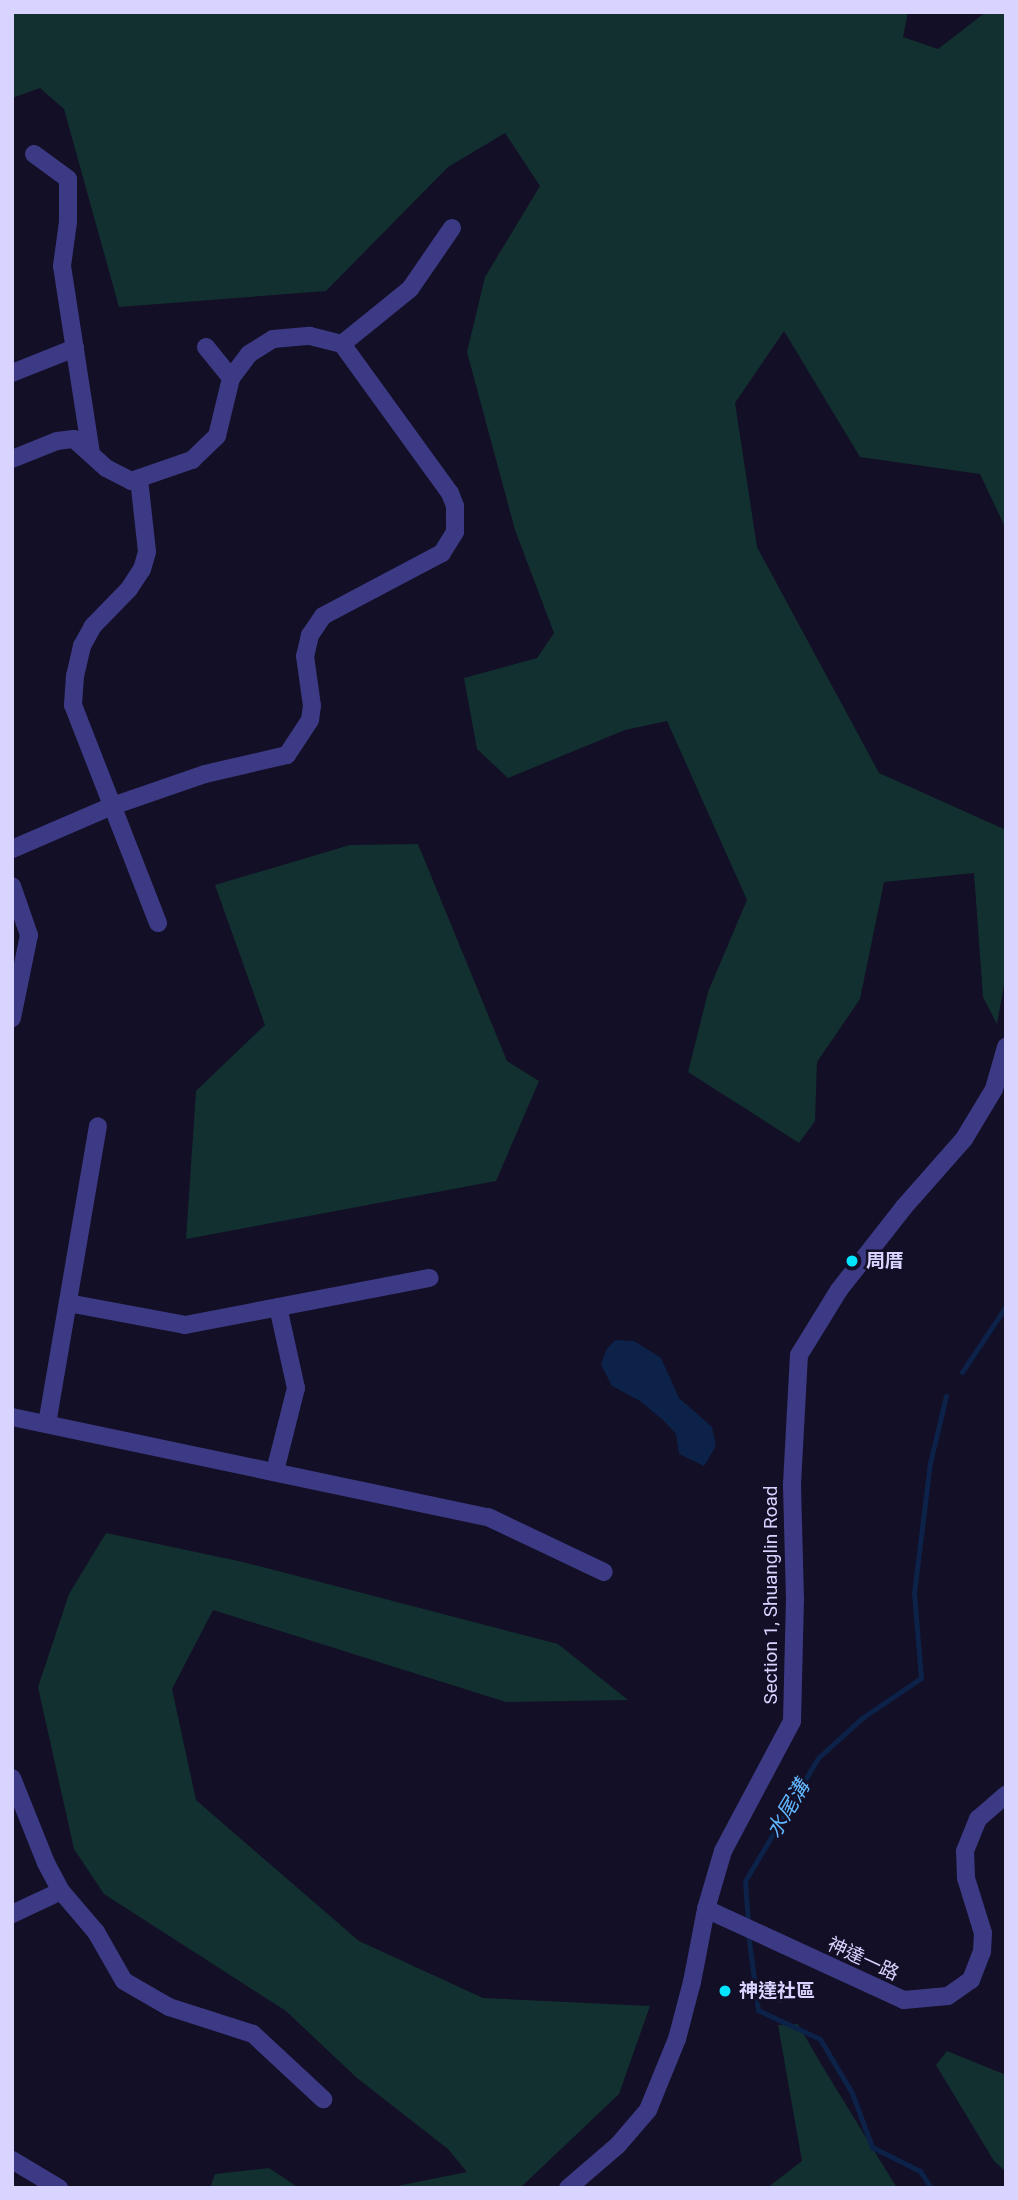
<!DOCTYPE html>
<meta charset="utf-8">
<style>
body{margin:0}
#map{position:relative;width:1018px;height:2200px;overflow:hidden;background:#130f26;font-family:Roboto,"Noto Sans TC",sans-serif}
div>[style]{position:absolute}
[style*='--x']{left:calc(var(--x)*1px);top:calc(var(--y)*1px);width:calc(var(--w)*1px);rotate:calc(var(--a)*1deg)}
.green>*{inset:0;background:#12302f}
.water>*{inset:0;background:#0c2248}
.stream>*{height:5px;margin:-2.5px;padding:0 2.5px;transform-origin:2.5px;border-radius:2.5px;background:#0c2248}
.building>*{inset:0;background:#241b47}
.minor>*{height:18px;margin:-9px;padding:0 9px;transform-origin:9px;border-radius:9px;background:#3d3a85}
.dots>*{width:19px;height:19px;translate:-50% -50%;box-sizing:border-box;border:4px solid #130f26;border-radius:50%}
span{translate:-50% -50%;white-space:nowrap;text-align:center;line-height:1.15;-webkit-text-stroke:5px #130f26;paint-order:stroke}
.poi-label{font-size:19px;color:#d9d4ff;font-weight:700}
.left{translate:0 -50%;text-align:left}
.street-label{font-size:19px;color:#d9d4ff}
.water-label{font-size:21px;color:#62b6ff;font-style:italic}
.frame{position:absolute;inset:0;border:14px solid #d9d4ff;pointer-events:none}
</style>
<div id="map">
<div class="green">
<div style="clip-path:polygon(12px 12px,908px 12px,903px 37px,938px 49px,986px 12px,1006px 12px,1006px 529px,980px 474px,860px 457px,784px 331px,735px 403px,757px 547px,879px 773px,1006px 830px,1006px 974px,997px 1024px,983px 997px,974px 873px,884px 882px,860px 999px,817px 1062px,815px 1121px,799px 1143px,688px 1072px,708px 992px,747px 900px,667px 721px,625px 730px,508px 778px,477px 749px,464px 678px,537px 658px,554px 633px,515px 530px,467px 352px,485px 277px,540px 186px,505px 133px,448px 167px,326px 291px,119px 307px,64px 109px,40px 88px,12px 98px)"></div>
<div style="clip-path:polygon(418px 844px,507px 1061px,539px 1081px,496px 1181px,186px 1239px,196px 1091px,265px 1025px,215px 885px,350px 845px)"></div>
<div style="clip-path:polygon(106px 1533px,243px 1562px,558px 1644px,628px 1700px,506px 1702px,213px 1610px,172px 1689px,196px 1800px,359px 1941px,483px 1998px,650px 2006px,619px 2094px,520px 2188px,387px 2188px,467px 2172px,448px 2149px,357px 2078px,286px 2011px,104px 1894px,74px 1849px,38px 1687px,69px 1594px)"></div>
<div style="clip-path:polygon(798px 2024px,821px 2064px,897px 2188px,767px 2188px,802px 2161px,778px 2025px)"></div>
<div style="clip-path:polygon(947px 2051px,1006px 2075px,1006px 2172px,994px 2161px,936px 2065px)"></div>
<div style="clip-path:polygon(269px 2168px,299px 2188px,210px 2188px,215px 2174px)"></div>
</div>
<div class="water">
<div style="clip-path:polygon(615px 1340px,634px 1341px,661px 1358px,679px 1398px,712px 1427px,716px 1446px,704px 1466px,679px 1454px,676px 1434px,663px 1420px,640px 1401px,612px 1386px,601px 1365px,606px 1350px)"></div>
</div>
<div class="stream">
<div style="--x:962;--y:1372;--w:79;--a:-56.3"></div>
<div style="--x:748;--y:1923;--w:42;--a:-94.1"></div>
<div style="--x:745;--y:1881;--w:143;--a:-59.3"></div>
<div style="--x:818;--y:1758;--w:59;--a:-42.3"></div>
<div style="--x:862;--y:1718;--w:71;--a:-34.1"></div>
<div style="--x:921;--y:1678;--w:85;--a:-94.7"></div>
<div style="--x:914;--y:1593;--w:131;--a:-83"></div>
<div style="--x:930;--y:1463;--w:69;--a:-76.6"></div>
<div style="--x:748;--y:1933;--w:78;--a:82.6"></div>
<div style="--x:758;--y:2010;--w:68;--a:25.1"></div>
<div style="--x:820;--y:2039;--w:63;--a:59.3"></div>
<div style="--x:852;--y:2093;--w:58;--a:69.7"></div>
<div style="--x:872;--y:2147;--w:54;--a:26.6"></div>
<div style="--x:920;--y:2171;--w:20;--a:57"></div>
</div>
<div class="building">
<div style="clip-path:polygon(770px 1978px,788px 1985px,781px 2003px,763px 1996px)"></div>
</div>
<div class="minor">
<div style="--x:34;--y:154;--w:42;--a:36.3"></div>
<div style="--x:68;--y:179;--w:43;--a:90"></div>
<div style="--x:68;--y:222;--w:44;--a:97.8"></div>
<div style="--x:62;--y:266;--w:190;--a:81.2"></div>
<div style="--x:342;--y:344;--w:87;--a:-39"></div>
<div style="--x:410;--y:289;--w:74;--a:-55.5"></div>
<div style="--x:206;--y:347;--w:40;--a:51"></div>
<div style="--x:12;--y:373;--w:68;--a:-21.6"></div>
<div style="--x:12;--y:459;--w:48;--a:-21.8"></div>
<div style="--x:57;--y:441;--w:17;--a:-7"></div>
<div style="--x:74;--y:439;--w:43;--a:42.2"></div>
<div style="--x:106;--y:468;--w:28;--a:27"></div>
<div style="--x:131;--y:481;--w:65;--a:-19"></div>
<div style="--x:192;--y:460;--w:35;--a:-44"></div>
<div style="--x:217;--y:436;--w:60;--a:-76.4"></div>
<div style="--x:231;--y:378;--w:30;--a:-53"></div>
<div style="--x:249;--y:354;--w:28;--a:-32"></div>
<div style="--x:273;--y:339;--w:37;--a:-5"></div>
<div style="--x:310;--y:336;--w:33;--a:14"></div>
<div style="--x:342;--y:344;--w:184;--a:54.1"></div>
<div style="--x:450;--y:493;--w:14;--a:69"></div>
<div style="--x:455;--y:506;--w:26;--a:90"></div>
<div style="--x:455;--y:532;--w:25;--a:122"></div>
<div style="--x:442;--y:553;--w:135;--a:152.1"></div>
<div style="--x:323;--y:616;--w:23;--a:124"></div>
<div style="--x:310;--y:635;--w:22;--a:103"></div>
<div style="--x:305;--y:656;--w:50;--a:82"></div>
<div style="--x:312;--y:706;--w:14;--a:98"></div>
<div style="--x:310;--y:720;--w:42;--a:123.3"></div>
<div style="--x:287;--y:755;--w:84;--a:167"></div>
<div style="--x:205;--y:774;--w:98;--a:161"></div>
<div style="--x:112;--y:806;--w:109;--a:156.7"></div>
<div style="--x:139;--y:479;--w:73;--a:83.7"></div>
<div style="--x:147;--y:552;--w:18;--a:106"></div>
<div style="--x:142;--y:569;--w:24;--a:123"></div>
<div style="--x:129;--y:589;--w:52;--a:134.2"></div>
<div style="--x:93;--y:626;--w:23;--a:119"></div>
<div style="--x:82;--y:646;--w:31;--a:103"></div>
<div style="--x:75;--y:676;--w:29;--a:94"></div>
<div style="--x:73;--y:705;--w:234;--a:68.7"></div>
<div style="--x:12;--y:886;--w:52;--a:70.9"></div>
<div style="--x:29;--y:935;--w:85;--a:101.6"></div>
<div style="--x:68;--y:1303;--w:119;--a:10.6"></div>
<div style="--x:185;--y:1325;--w:249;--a:-10.9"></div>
<div style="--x:12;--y:1417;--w:486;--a:11.9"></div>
<div style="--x:488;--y:1517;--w:128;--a:25.4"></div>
<div style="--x:47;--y:1424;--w:302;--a:-80.3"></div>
<div style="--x:275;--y:1471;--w:86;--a:-75.8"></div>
<div style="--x:296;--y:1388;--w:83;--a:-102.5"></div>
<div style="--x:12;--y:1778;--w:92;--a:68.2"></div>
<div style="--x:46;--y:1863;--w:32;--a:62"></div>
<div style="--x:61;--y:1891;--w:54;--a:49.5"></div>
<div style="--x:96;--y:1932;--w:56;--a:60.3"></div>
<div style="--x:124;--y:1981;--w:52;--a:30"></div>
<div style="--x:169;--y:2007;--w:88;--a:17.8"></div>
<div style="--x:253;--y:2034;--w:96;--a:42.9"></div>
<div style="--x:706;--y:1909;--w:218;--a:24.7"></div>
<div style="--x:904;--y:2000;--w:44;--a:-5.2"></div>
<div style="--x:948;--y:1996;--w:28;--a:-35"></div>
<div style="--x:971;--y:1980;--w:30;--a:-69"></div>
<div style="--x:982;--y:1952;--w:19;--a:-87"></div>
<div style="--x:983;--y:1933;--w:58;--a:-107.2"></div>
<div style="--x:966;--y:1878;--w:27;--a:-92"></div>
<div style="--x:965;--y:1851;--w:35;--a:-68"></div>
<div style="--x:978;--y:1819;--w:37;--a:-41"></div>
<div style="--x:12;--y:1914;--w:54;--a:-25.1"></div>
<div style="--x:12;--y:2160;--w:55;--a:30.8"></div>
<div style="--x:568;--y:2188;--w:66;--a:-40.7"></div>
<div style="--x:618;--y:2145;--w:46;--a:-49.4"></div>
<div style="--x:648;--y:2110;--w:77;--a:-67.8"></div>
<div style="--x:677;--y:2039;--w:59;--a:-75.3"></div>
<div style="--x:692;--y:1982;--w:74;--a:-79.1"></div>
<div style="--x:706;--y:1909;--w:60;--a:-73.7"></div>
<div style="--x:723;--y:1851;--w:147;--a:-62"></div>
<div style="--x:792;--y:1721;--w:121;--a:-88.6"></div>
<div style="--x:795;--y:1600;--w:116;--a:-91.5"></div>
<div style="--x:792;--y:1484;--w:129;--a:-86.9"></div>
<div style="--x:799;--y:1355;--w:76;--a:-58.4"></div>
<div style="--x:839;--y:1290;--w:105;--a:-51.9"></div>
<div style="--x:904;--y:1207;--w:91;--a:-48.6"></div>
<div style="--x:964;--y:1139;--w:58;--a:-59"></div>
<div style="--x:994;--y:1089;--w:44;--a:-74.1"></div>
</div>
<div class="dots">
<div style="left:852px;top:1261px;background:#00e5ff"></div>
<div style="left:725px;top:1991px;background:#00e5ff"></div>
</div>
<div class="poi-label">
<span class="left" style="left:866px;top:1261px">周厝</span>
<span class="left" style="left:739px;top:1991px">神達社區</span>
</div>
<div class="street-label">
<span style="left:771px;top:1595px;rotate:-90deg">Section 1, Shuanglin Road</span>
<span style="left:863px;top:1959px;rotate:25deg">神達一路</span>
</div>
<div class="water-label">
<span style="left:788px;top:1809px;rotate:-59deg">水尾溝</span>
</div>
<div class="frame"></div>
</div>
